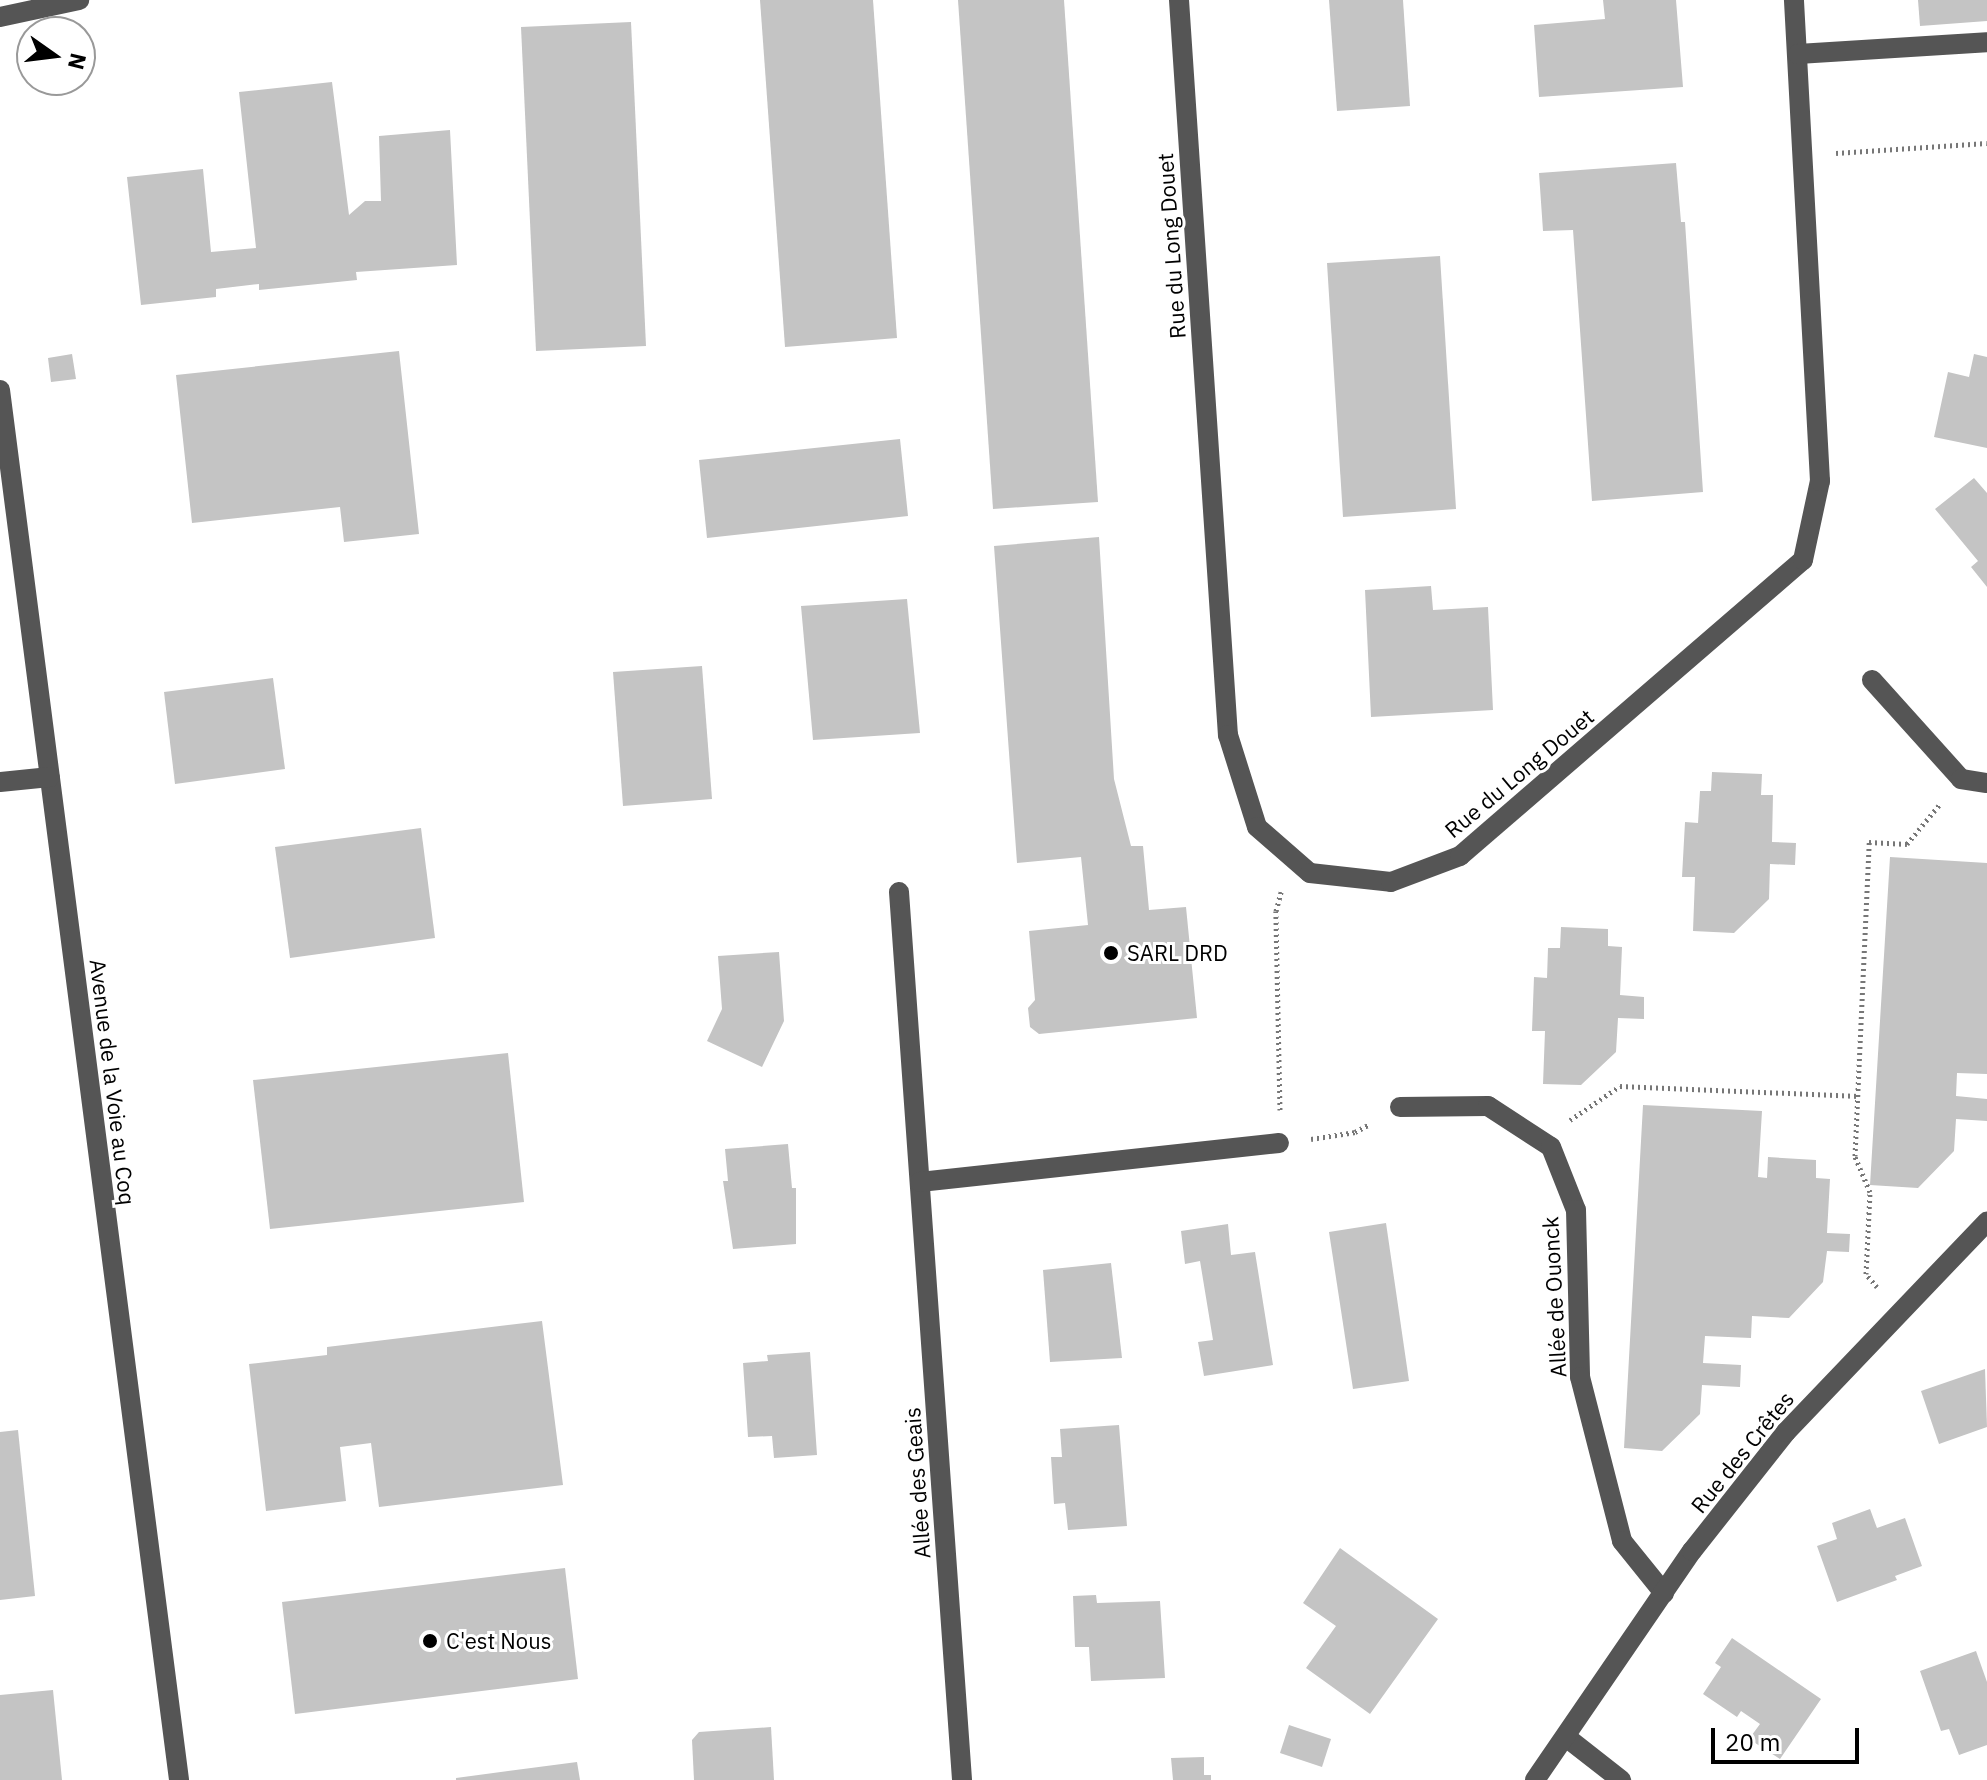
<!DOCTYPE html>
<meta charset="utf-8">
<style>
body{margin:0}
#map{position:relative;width:1987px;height:1780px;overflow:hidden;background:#fff;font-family:"IBM Plex Sans",sans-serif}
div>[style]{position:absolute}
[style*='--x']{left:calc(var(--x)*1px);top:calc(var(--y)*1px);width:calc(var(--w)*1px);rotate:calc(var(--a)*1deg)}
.building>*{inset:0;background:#c4c4c4}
.path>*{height:5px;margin-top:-2.5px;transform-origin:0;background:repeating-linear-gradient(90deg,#777 0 2px,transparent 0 6px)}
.minor>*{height:20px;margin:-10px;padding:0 10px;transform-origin:10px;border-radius:10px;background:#555}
.dots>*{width:22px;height:22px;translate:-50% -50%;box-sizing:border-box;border:4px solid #fff;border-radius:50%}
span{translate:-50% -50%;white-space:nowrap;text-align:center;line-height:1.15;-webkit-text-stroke:6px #fff;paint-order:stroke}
.street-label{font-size:22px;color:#000}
.poi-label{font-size:22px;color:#000}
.left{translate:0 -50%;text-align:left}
.north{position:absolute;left:16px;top:16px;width:80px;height:80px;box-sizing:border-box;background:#fff;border:2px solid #999;border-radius:50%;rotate:104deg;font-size:22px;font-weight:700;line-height:32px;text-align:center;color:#000}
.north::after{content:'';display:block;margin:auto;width:28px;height:36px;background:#000;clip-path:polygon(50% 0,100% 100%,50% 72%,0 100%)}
.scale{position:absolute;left:1711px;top:1728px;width:148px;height:36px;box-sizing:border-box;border:4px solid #000;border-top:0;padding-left:10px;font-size:24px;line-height:28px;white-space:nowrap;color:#000;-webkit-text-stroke:6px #fff;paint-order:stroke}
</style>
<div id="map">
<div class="building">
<div style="clip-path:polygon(760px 0,873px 0,897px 338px,785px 347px)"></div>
<div style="clip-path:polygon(958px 0,1064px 0,1098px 502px,993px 509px)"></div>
<div style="clip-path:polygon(1329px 0,1403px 0,1410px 106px,1337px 111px)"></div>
<div style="clip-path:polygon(1603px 0,1676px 0,1683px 87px,1539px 97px,1534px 25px,1605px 19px)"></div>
<div style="clip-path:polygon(1918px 0,1987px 0,1987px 21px,1920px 26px)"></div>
<div style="clip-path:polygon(631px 22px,646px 346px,536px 351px,521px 27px)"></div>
<div style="clip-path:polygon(332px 82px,349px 215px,365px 201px,381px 201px,379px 136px,450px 130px,457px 265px,356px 272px,357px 280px,259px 290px,259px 284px,216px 289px,216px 297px,141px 305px,127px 177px,203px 169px,211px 252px,256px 248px,239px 92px)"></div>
<div style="clip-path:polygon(1676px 163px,1681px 222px,1685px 222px,1703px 492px,1592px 501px,1573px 230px,1543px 231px,1539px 173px)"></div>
<div style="clip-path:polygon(1440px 256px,1456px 509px,1343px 517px,1327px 263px)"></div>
<div style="clip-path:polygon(399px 351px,419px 534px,344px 542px,340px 507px,192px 523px,176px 375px)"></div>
<div style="clip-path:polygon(72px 354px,76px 379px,51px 382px,48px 358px)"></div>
<div style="clip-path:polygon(1974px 354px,1987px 357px,1987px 448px,1934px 437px,1948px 372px,1969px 377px)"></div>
<div style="clip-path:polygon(900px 439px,908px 516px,707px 538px,699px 460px)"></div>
<div style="clip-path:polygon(1974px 478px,1987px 493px,1987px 587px,1971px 567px,1978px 561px,1935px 509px)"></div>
<div style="clip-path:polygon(1099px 537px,1114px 779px,1131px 846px,1143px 846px,1149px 910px,1186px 907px,1197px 1018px,1039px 1034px,1030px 1027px,1028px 1008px,1035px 1000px,1029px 931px,1088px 925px,1081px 857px,1017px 863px,994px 546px)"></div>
<div style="clip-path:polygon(1431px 586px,1433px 610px,1488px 607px,1493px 710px,1371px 717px,1365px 590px)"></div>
<div style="clip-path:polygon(907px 599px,920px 733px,813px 740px,801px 606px)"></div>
<div style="clip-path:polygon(702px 666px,712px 799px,623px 806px,613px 672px)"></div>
<div style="clip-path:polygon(273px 678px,285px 769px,175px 784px,164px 692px)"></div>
<div style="clip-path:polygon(1712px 772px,1762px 774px,1761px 795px,1773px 795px,1772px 842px,1796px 843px,1795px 865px,1770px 864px,1769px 899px,1734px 933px,1693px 931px,1695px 877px,1682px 877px,1685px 822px,1698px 823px,1700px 791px,1711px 791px)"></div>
<div style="clip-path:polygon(421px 828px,435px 938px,290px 958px,275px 847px)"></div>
<div style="clip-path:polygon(1890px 857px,1987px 863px,1987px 1074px,1957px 1073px,1956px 1096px,1987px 1099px,1987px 1121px,1956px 1119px,1954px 1151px,1918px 1188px,1870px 1185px)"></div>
<div style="clip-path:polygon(1561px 927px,1608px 929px,1608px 946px,1622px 947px,1620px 995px,1644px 997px,1644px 1019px,1618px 1018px,1616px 1052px,1581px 1085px,1543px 1084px,1545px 1031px,1532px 1031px,1534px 977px,1547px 978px,1548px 948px,1560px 948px)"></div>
<div style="clip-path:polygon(779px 952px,784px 1021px,762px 1067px,707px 1041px,722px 1009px,718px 956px)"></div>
<div style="clip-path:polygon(508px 1053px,524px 1202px,270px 1229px,253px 1080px)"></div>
<div style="clip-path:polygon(1643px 1105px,1762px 1111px,1758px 1177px,1767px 1178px,1768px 1157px,1816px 1160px,1816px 1178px,1830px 1179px,1827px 1233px,1850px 1234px,1849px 1252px,1827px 1251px,1823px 1282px,1789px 1318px,1752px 1316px,1751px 1338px,1705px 1336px,1703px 1363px,1741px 1365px,1740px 1387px,1702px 1385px,1700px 1414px,1662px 1451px,1624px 1448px)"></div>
<div style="clip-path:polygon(788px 1144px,792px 1188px,796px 1188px,796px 1244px,733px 1249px,723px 1181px,728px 1181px,725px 1149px)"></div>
<div style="clip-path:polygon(1386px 1223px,1409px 1381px,1353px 1389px,1329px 1232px)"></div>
<div style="clip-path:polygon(1228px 1224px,1231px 1255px,1255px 1252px,1273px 1365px,1204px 1376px,1198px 1342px,1213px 1340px,1200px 1261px,1185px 1264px,1181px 1231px)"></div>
<div style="clip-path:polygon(1111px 1263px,1122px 1358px,1050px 1362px,1043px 1270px)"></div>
<div style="clip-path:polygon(542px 1321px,563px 1485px,379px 1507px,371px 1443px,340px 1447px,346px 1501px,266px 1511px,249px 1364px,327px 1355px,327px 1347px)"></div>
<div style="clip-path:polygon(810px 1352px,817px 1455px,774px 1458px,772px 1436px,748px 1437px,743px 1363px,768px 1361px,767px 1355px)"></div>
<div style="clip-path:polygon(1985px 1369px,1987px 1427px,1939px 1444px,1921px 1391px)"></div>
<div style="clip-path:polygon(1119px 1425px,1127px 1526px,1068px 1530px,1065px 1503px,1054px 1504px,1051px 1457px,1062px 1457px,1060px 1429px)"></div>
<div style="clip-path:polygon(18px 1430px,35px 1596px,0 1600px,0 1432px)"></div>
<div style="clip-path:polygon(1870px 1509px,1877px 1528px,1905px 1518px,1922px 1566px,1895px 1576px,1897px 1580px,1837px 1602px,1817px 1546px,1837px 1539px,1832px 1523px)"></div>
<div style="clip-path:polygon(1340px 1548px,1438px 1619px,1370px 1714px,1306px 1668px,1336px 1626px,1303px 1603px)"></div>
<div style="clip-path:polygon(565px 1568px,578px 1679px,295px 1714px,282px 1602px)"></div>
<div style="clip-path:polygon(1096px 1595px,1097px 1603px,1160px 1601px,1165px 1678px,1091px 1681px,1089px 1647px,1075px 1647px,1073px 1596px)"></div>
<div style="clip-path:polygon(1732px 1638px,1821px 1699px,1780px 1759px,1749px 1739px,1760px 1724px,1741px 1711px,1737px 1717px,1703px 1694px,1721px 1667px,1715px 1663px)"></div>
<div style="clip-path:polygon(1976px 1651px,1987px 1682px,1987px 1745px,1959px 1755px,1949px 1729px,1941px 1731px,1920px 1671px)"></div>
<div style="clip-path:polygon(53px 1690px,62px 1780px,0 1780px,0 1695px)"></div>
<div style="clip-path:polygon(1289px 1725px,1331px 1739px,1322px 1767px,1280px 1753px)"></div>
<div style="clip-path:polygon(771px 1727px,774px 1780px,694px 1780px,692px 1740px,699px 1732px)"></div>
<div style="clip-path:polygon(1204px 1757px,1204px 1775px,1211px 1775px,1211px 1780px,1173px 1780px,1171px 1758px)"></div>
<div style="clip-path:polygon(577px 1762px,580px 1780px,456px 1780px,456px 1778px)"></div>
</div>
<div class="path">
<div style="--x:1836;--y:153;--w:151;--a:-3.8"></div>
<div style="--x:1280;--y:1110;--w:199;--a:-91.2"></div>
<div style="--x:1276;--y:911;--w:20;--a:-75"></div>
<div style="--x:1570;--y:1120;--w:60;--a:-34.2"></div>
<div style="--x:1620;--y:1086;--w:239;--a:2.4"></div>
<div style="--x:1311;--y:1139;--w:45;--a:-9"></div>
<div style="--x:1355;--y:1132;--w:17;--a:-28"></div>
<div style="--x:1877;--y:1287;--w:17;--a:-130"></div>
<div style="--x:1866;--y:1274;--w:82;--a:-87.2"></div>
<div style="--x:1870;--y:1192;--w:39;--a:-113"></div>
<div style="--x:1855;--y:1156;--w:314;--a:-87.4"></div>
<div style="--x:1869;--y:842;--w:38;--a:3"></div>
<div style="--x:1907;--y:844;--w:52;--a:-50.5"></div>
</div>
<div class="minor">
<div style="--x:1179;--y:0;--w:737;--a:86.19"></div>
<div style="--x:1228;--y:735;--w:96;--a:72.5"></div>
<div style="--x:1257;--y:827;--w:70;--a:41"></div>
<div style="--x:1310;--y:873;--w:81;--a:6.3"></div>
<div style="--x:1391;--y:882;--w:74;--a:-20.6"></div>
<div style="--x:1460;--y:856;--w:453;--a:-40.8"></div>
<div style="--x:1803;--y:560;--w:81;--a:-77.9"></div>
<div style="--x:1820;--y:481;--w:482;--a:-93.1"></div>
<div style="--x:0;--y:17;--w:81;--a:-12.1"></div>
<div style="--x:1798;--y:54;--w:189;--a:-3.6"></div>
<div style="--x:0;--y:390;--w:1401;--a:82.66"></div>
<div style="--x:1872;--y:680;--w:133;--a:48"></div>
<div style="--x:1961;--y:779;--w:26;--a:9"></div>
<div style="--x:0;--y:782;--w:50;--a:-5.7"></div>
<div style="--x:899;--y:892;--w:890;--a:85.94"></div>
<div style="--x:1400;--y:1107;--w:88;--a:-0.7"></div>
<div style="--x:1488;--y:1106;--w:75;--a:33.1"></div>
<div style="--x:1551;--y:1147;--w:68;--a:68.4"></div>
<div style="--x:1576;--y:1210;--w:167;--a:88.6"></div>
<div style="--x:1580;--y:1377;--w:169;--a:75.6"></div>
<div style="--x:1622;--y:1541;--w:67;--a:51.1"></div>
<div style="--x:920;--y:1182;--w:361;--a:-6.2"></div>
<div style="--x:1566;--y:1737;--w:70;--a:38"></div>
<div style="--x:1535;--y:1780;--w:278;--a:-55.6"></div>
<div style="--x:1692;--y:1551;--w:152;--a:-51.7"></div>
<div style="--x:1786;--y:1432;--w:291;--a:-46.3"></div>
</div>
<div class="dots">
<div style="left:1111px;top:953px;background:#000"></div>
<div style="left:430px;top:1641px;background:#000"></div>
</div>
<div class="street-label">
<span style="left:1171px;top:246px;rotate:-94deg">Rue du Long Douet</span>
<span style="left:1519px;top:773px;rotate:-40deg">Rue du Long Douet</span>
<span style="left:113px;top:1082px;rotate:83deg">Avenue de la Voie au Coq</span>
<span style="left:1554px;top:1297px;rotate:-93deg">Allée de Ouonck</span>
<span style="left:1742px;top:1452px;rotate:-51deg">Rue des Crêtes</span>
<span style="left:917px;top:1483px;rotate:-94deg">Allée des Geais</span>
</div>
<div class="poi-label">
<span class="left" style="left:1127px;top:953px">SARL DRD</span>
<span class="left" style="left:446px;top:1641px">C'est Nous</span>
</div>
<div class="north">N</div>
<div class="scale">20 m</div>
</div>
